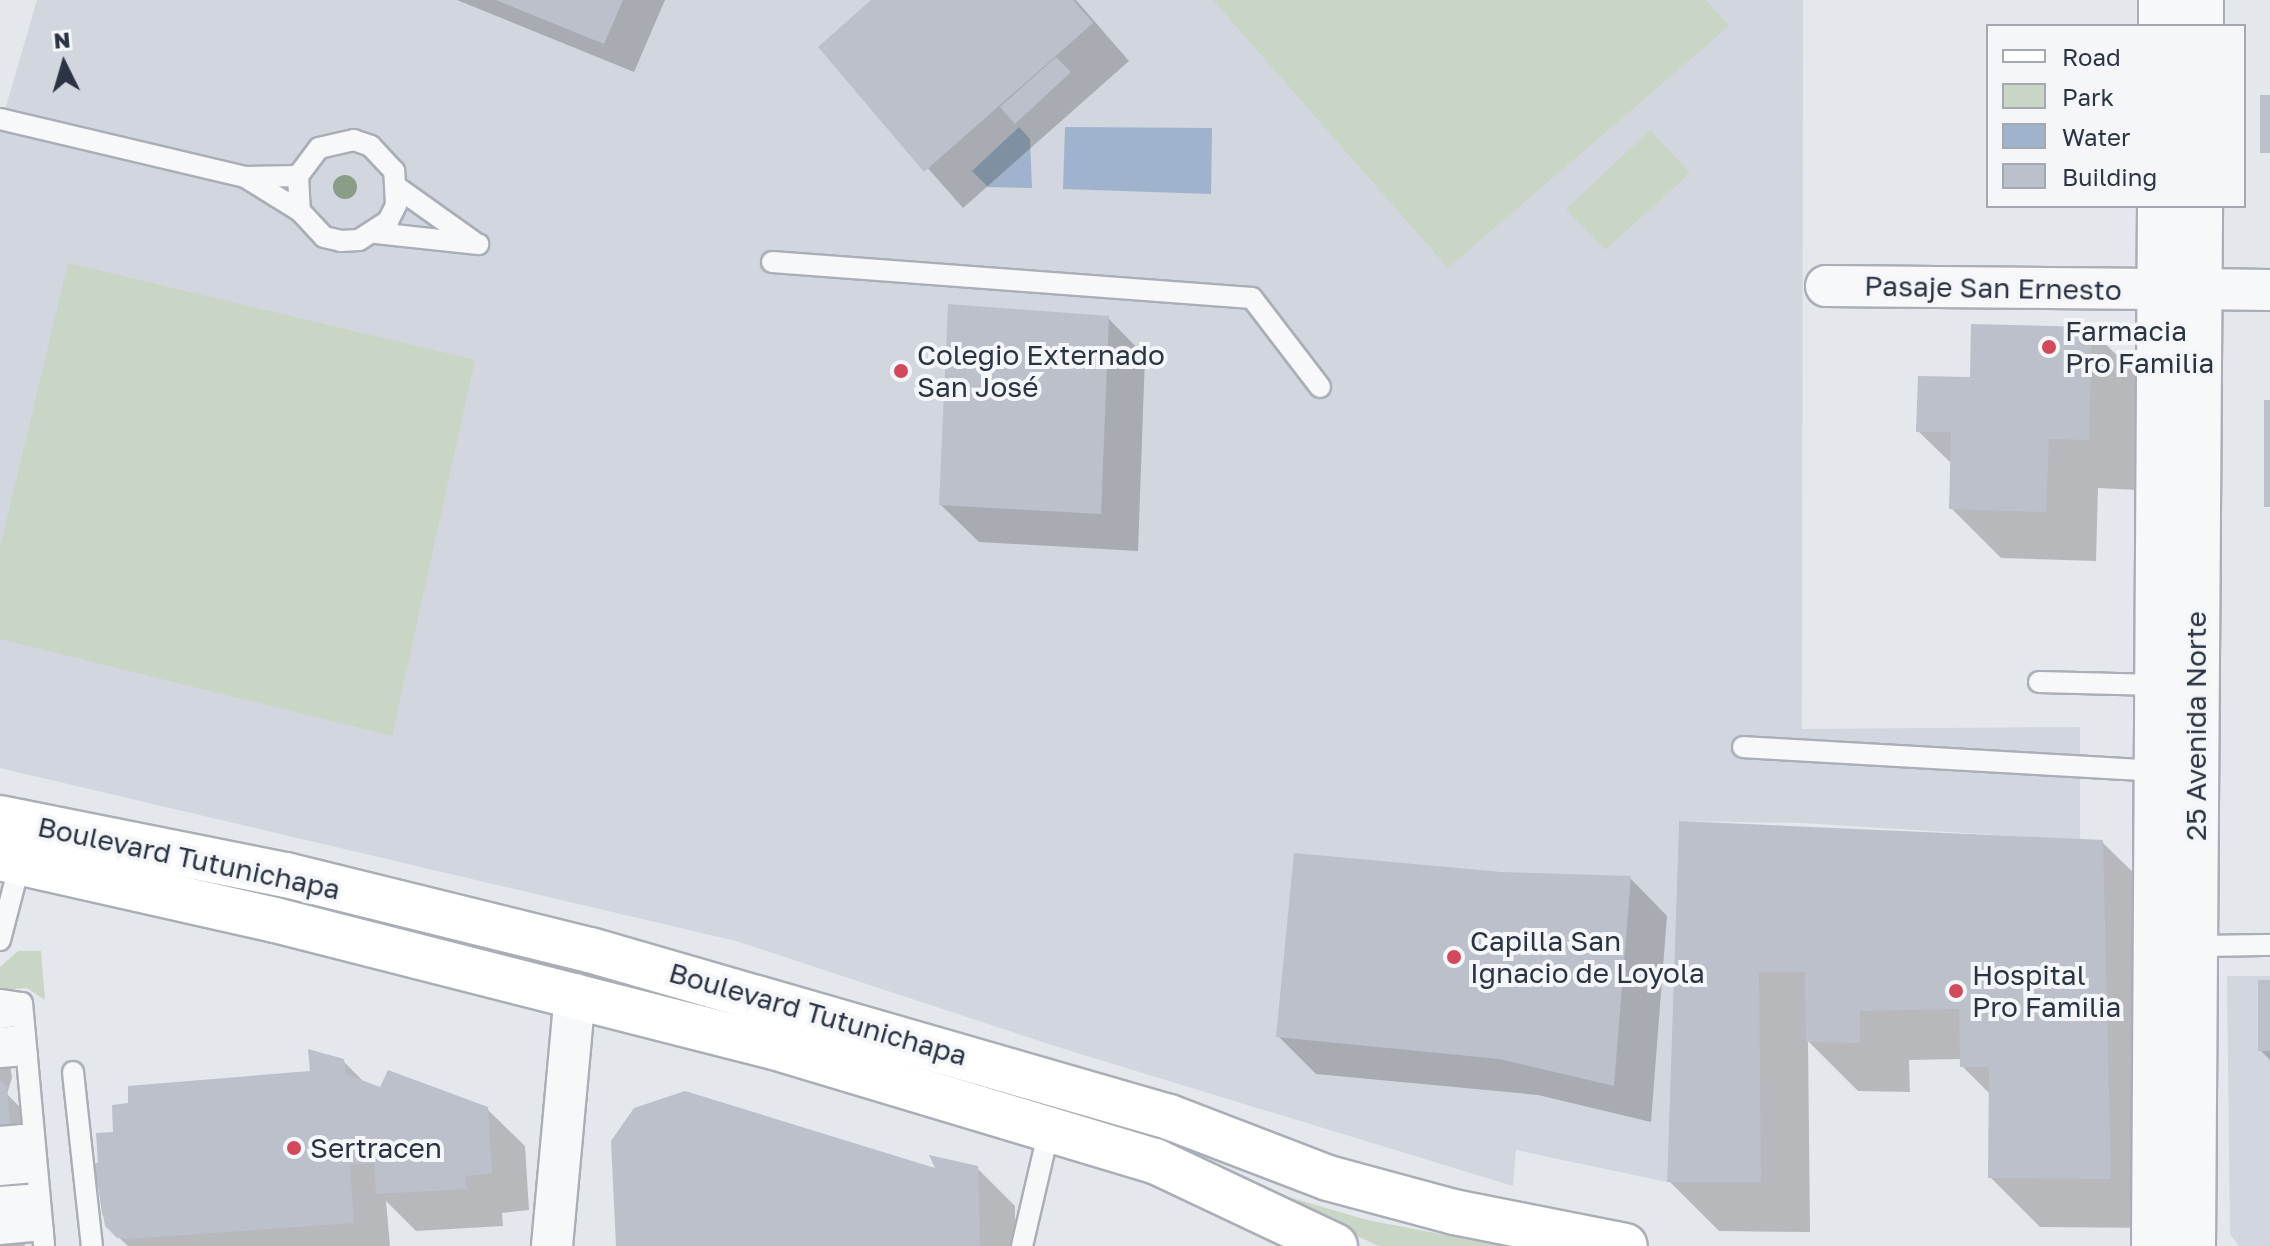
<!DOCTYPE html>
<meta charset="utf-8">
<style>
body{margin:0}
#map{position:relative;width:2270px;height:1246px;overflow:hidden;background:#e4e7ec;font-family:"Golos Text",sans-serif}
div>[style]{position:absolute}
[style*='--x']{left:calc(var(--x)*1px);top:calc(var(--y)*1px);width:calc(var(--w)*1px);rotate:calc(var(--a)*1deg)}
.built>*{inset:0;background:#d2d6de}
.green>*{inset:0;background:#c9d6c5}
.water>*{inset:0;background:#9fb4cc}
.shadow>*{inset:0;background:#0003}
.building>*{inset:0;background:#bbc0ca}
.roads{filter:drop-shadow(2px 0 #a9aeb7) drop-shadow(-2px 0 #a9aeb7) drop-shadow(0 2px #a9aeb7) drop-shadow(0 -2px #a9aeb7)}
.service>*{height:20px;margin:-10px;padding:0 10px;transform-origin:10px;border-radius:10px;background:#f7f8fa}
.minor>*{height:40px;margin:-20px;padding:0 20px;transform-origin:20px;border-radius:20px;background:#f7f8fa}
.tertiary>*{height:44px;margin:-22px;padding:0 22px;transform-origin:22px;border-radius:22px;background:#f7f8fa}
.secondary>*{height:44px;margin:-22px;padding:0 22px;transform-origin:22px;border-radius:22px;background:#fff}
.trees>*{width:24px;height:24px;margin:-12px;border-radius:50%;background:#899d89}
.dots>*{width:22px;height:22px;translate:-50% -50%;box-sizing:border-box;border:4px solid #f4f6f9;border-radius:50%}
span{translate:-50% -50%;white-space:nowrap;text-align:center;line-height:1.15;-webkit-text-stroke:8px #f4f6f9;paint-order:stroke}
.street-label{font-size:28px;color:#2b3445}
.poi-label{font-size:28px;color:#2b3445}
.left{translate:0 -50%;text-align:left}
.legend{position:absolute;left:1986px;top:24px;width:260px;height:184px;box-sizing:border-box;background:#f4f6f9;border:2px solid #a4a8b1;margin:0;padding:10px 14px;list-style:none;font-size:24px;color:#2b3445}
.legend li{display:flex;align-items:center;gap:16px;height:40px}
.legend b{width:40px;border:2px solid #a4a8b1}
.north{position:absolute;left:24px;top:24px;width:80px;height:80px;-webkit-text-stroke:6px #f4f6f9;paint-order:stroke;rotate:355deg;font-size:22px;font-weight:700;line-height:32px;text-align:center;color:#2b3445}
.north::after{content:'';display:block;margin:auto;width:28px;height:36px;background:#2b3445;clip-path:polygon(50% 0,100% 100%,50% 72%,0 100%)}
</style>
<div id="map">
<div class="built">
<div style="clip-path:polygon(37px 0,1803px 0,1802px 729px,2080px 727px,2080px 840px,1802px 823px,1679px 821px,1667px 1182px,1516px 1150px,1513px 1186px,1064px 1049px,736px 941px,0 768px,0 127px)"></div>
<div style="clip-path:polygon(2227px 976px,2270px 976px,2270px 1246px,2239px 1246px,2230px 1234px)"></div>
</div>
<div class="green">
<div style="clip-path:polygon(1213px 0,1706px 0,1729px 26px,1448px 268px)"></div>
<div style="clip-path:polygon(1650px 130px,1690px 173px,1605px 250px,1566px 209px)"></div>
<div style="clip-path:polygon(68px 263px,475px 360px,392px 736px,0 639px,0 548px)"></div>
<div style="clip-path:polygon(18px 951px,41px 951px,45px 1000px,27px 988px,0 990px,0 967px)"></div>
<div style="clip-path:polygon(1238px 1182px,1367px 1220px,1504px 1246px,1379px 1246px)"></div>
</div>
<div class="water">
<div style="clip-path:polygon(1019px 127px,1030px 139px,1032px 188px,988px 187px,972px 171px)"></div>
<div style="clip-path:polygon(1065px 127px,1212px 128px,1211px 194px,1063px 189px)"></div>
</div>
<div class="shadow">
<div style="clip-path:polygon(457px 0,665px 0,634px 72px)"></div>
<div style="clip-path:polygon(874px 0,1076px 0,1129px 61px,963px 208px,821px 47px)"></div>
<div style="clip-path:polygon(1108px 318px,1145px 356px,1138px 551px,979px 542px,941px 505px)"></div>
<div style="clip-path:polygon(2091px 329px,2141px 380px,2138px 490px,2098px 488px,2096px 561px,2001px 558px,1951px 508px,1952px 464px,1918px 431px)"></div>
<div style="clip-path:polygon(1681px 823px,2102px 842px,2153px 892px,2160px 1228px,2040px 1227px,1990px 1177px,1991px 1095px,1962px 1066px,1962px 1059px,1909px 1060px,1910px 1092px,1858px 1091px,1808px 1041px,1810px 1232px,1719px 1231px,1669px 1181px)"></div>
<div style="clip-path:polygon(1501px 874px,1630px 878px,1667px 916px,1651px 1122px,1538px 1095px,1316px 1074px,1278px 1036px)"></div>
<div style="clip-path:polygon(2270px 982px,2270px 1060px,2260px 1050px)"></div>
<div style="clip-path:polygon(0 991px,12px 1078px,7px 1094px,22px 1109px,29px 1144px,17px 1178px,25px 1246px,0 1246px)"></div>
<div style="clip-path:polygon(343px 1061px,367px 1085px,486px 1108px,525px 1146px,529px 1210px,502px 1213px,503px 1226px,416px 1231px,386px 1201px,390px 1246px,128px 1246px,118px 1237px,102px 1214px,96px 1165px,115px 1134px)"></div>
<div style="clip-path:polygon(613px 1142px,939px 1171px,977px 1168px,1015px 1206px,1015px 1246px,617px 1246px)"></div>
</div>
<div class="building">
<div style="clip-path:polygon(496px 0,623px 0,604px 44px)"></div>
<div style="clip-path:polygon(871px 0,1073px 0,1093px 23px,924px 172px,818px 47px)"></div>
<div style="clip-path:polygon(1056px 57px,1071px 72px,1015px 124px,1000px 107px)"></div>
<div style="clip-path:polygon(2260px 95px,2270px 95px,2270px 153px,2260px 153px)"></div>
<div style="clip-path:polygon(948px 304px,1109px 316px,1101px 514px,939px 505px)"></div>
<div style="clip-path:polygon(1971px 324px,2092px 327px,2089px 440px,2049px 439px,2046px 512px,1949px 509px,1951px 432px,1916px 432px,1918px 376px,1970px 377px)"></div>
<div style="clip-path:polygon(2264px 400px,2270px 400px,2270px 507px,2264px 507px)"></div>
<div style="clip-path:polygon(1679px 821px,2103px 840px,2111px 1179px,1988px 1178px,1989px 1067px,1960px 1067px,1959px 1009px,1860px 1011px,1860px 1043px,1806px 1042px,1805px 972px,1759px 972px,1761px 1182px,1667px 1182px)"></div>
<div style="clip-path:polygon(1294px 853px,1501px 872px,1631px 876px,1614px 1086px,1499px 1059px,1276px 1037px)"></div>
<div style="clip-path:polygon(2258px 980px,2270px 980px,2270px 1051px,2258px 1051px)"></div>
<div style="clip-path:polygon(308px 1049px,344px 1059px,346px 1074px,380px 1087px,388px 1070px,488px 1107px,492px 1173px,465px 1176px,467px 1189px,376px 1194px,374px 1163px,350px 1165px,354px 1223px,127px 1239px,117px 1238px,105px 1226px,94px 1164px,98px 1163px,96px 1133px,113px 1132px,112px 1105px,128px 1103px,128px 1086px,310px 1071px)"></div>
<div style="clip-path:polygon(0 1080px,7px 1087px,10px 1125px,4px 1125px,15px 1186px,0 1240px)"></div>
<div style="clip-path:polygon(685px 1091px,935px 1168px,929px 1155px,978px 1166px,980px 1246px,616px 1246px,611px 1141px,634px 1108px)"></div>
</div>
<div class="roads">
<div class="service">
<div style="--x:0;--y:119;--w:252;--a:13.3"></div>
<div style="--x:245;--y:177;--w:53;--a:-1.1"></div>
<div style="--x:245;--y:177;--w:65;--a:31.7"></div>
<div style="--x:300;--y:211;--w:35;--a:47"></div>
<div style="--x:324;--y:237;--w:17;--a:13"></div>
<div style="--x:341;--y:241;--w:18;--a:-3"></div>
<div style="--x:359;--y:240;--w:35;--a:-33"></div>
<div style="--x:388;--y:221;--w:18;--a:-63"></div>
<div style="--x:396;--y:205;--w:34;--a:-93"></div>
<div style="--x:394;--y:171;--w:34;--a:-133"></div>
<div style="--x:371;--y:146;--w:18;--a:-161"></div>
<div style="--x:354;--y:140;--w:36;--a:167"></div>
<div style="--x:319;--y:148;--w:35;--a:127"></div>
<div style="--x:298;--y:176;--w:35;--a:87"></div>
<div style="--x:398;--y:188;--w:93;--a:35.4"></div>
<div style="--x:376;--y:233;--w:103;--a:6.2"></div>
<div style="--x:772;--y:262;--w:481;--a:4.3"></div>
<div style="--x:1252;--y:298;--w:112;--a:52.6"></div>
<div style="--x:2039;--y:682;--w:118;--a:1.5"></div>
<div style="--x:1743;--y:747;--w:415;--a:3.3"></div>
<div style="--x:0;--y:940;--w:80;--a:-75.4"></div>
<div style="--x:2195;--y:946;--w:75;--a:-0.8"></div>
<div style="--x:0;--y:1000;--w:22;--a:8"></div>
<div style="--x:22;--y:1003;--w:244;--a:84.8"></div>
<div style="--x:0;--y:1018;--w:23;--a:-7"></div>
<div style="--x:0;--y:1038;--w:25;--a:-5"></div>
<div style="--x:0;--y:1057;--w:27;--a:-4"></div>
<div style="--x:73;--y:1072;--w:175;--a:83.8"></div>
<div style="--x:0;--y:1137;--w:34;--a:-5"></div>
<div style="--x:0;--y:1156;--w:35;--a:-5"></div>
<div style="--x:0;--y:1175;--w:37;--a:-5"></div>
<div style="--x:0;--y:1197;--w:39;--a:-4"></div>
<div style="--x:0;--y:1215;--w:40;--a:-4.3"></div>
<div style="--x:0;--y:1234;--w:43;--a:-5.3"></div>
<div style="--x:1022;--y:1246;--w:119;--a:-76.9"></div>
</div>
<div class="minor">
<div style="--x:1826;--y:286;--w:333;--a:0.5"></div>
<div style="--x:2199;--y:289;--w:71;--a:0.8"></div>
<div style="--x:552;--y:1246;--w:253;--a:-84.8"></div>
</div>
<div class="tertiary">
<div style="--x:2161;--y:26;--w:26;--a:-90"></div>
<div style="--x:2201;--y:26;--w:26;--a:-90"></div>
<div style="--x:2154;--y:1246;--w:1040;--a:-89.67"></div>
<div style="--x:2193;--y:1246;--w:1040;--a:-89.61"></div>
</div>
<div class="secondary">
<div style="--x:0;--y:818;--w:292;--a:11.3"></div>
<div style="--x:286;--y:875;--w:313;--a:13.9"></div>
<div style="--x:590;--y:950;--w:603;--a:16.09"></div>
<div style="--x:1169;--y:1117;--w:170;--a:21"></div>
<div style="--x:1328;--y:1178;--w:131;--a:15.1"></div>
<div style="--x:1454;--y:1212;--w:174;--a:11.2"></div>
<div style="--x:0;--y:858;--w:282;--a:12.7"></div>
<div style="--x:275;--y:920;--w:515;--a:14.28"></div>
<div style="--x:774;--y:1047;--w:398;--a:16.7"></div>
<div style="--x:1155;--y:1161;--w:199;--a:25.3"></div>
</div>
</div>
<div class="trees">
<div style="left:345px;top:187px"></div>
</div>
<div class="dots">
<div style="left:2049px;top:347px;background:#d1495b"></div>
<div style="left:901px;top:371px;background:#d1495b"></div>
<div style="left:1454px;top:957px;background:#d1495b"></div>
<div style="left:1956px;top:991px;background:#d1495b"></div>
<div style="left:294px;top:1148px;background:#d1495b"></div>
</div>
<div class="street-label">
<span style="left:1993px;top:288px;rotate:1deg">Pasaje San Ernesto</span>
<span style="left:2196px;top:726px;rotate:-90deg">25 Avenida Norte</span>
<span style="left:189px;top:858px;rotate:12deg">Boulevard Tutunichapa</span>
<span style="left:818px;top:1014px;rotate:16deg">Boulevard Tutunichapa</span>
</div>
<div class="poi-label">
<span class="left" style="left:2065px;top:347px">Farmacia<br>Pro Familia</span>
<span class="left" style="left:917px;top:371px">Colegio Externado<br>San José</span>
<span class="left" style="left:1470px;top:957px">Capilla San<br>Ignacio de Loyola</span>
<span class="left" style="left:1972px;top:991px">Hospital<br>Pro Familia</span>
<span class="left" style="left:310px;top:1148px">Sertracen</span>
</div>
<ul class="legend">
<li><b style="height:10px;background:#fff"></b>Road</li>
<li><b style="height:22px;background:#c9d6c5"></b>Park</li>
<li><b style="height:22px;background:#9fb4cc"></b>Water</li>
<li><b style="height:22px;background:#bbc0ca"></b>Building</li>
</ul>
<div class="north">N</div>
</div>
